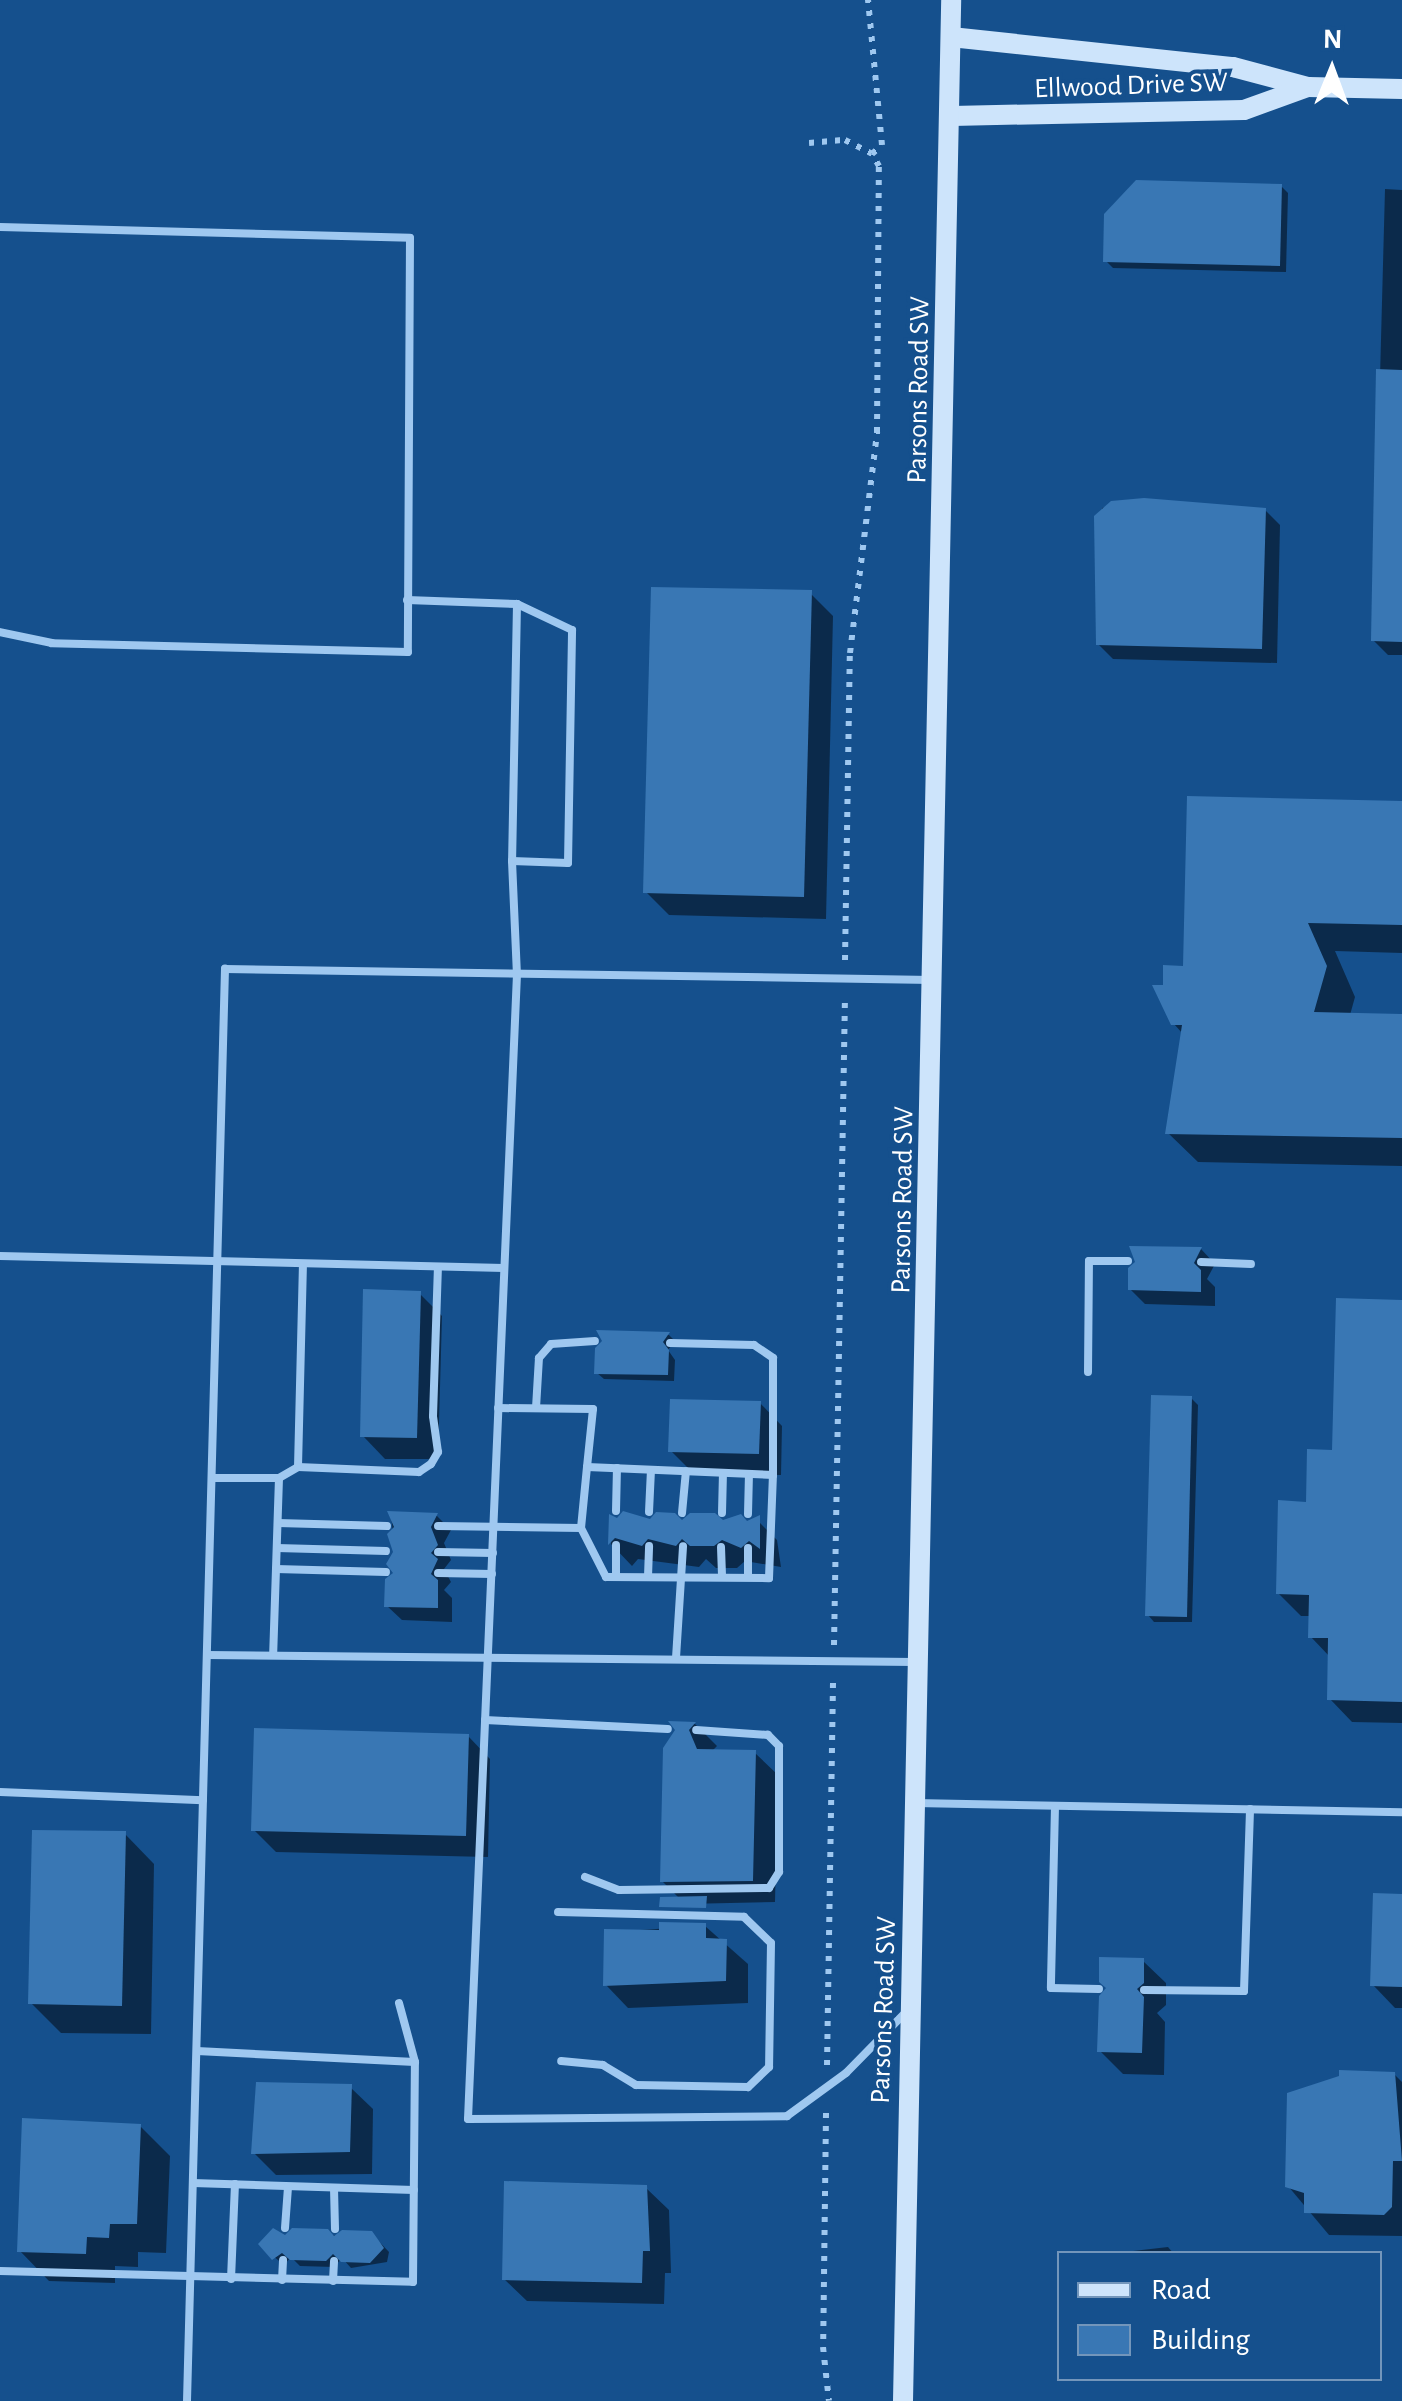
<!DOCTYPE html>
<style>
body{margin:0}
#map{position:relative;width:1402px;height:2401px;overflow:hidden;background:#15508d;font-family:"Alegreya Sans",sans-serif}
div>[style]{position:absolute}
[style*='--x']{left:calc(var(--x)*1px);top:calc(var(--y)*1px);width:calc(var(--w)*1px);rotate:calc(var(--a)*1deg)}
.shadow>*{inset:0;background:#0007}
.building>*{inset:0;background:#3977b4}
.path>*{height:6px;margin-top:-3px;transform-origin:0;background:repeating-linear-gradient(90deg,#9fc8f0 0 5px,transparent 0 13px)}
.lane>*{height:8px;margin:-4px;padding:0 4px;transform-origin:4px;border-radius:4px;background:#9fc8f0}
.secondary>*{height:20px;margin:-10px;padding:0 10px;transform-origin:10px;border-radius:10px;background:#cde4fb}
span{translate:-50% -50%;white-space:nowrap;text-align:center;line-height:1.15;-webkit-text-stroke:8px #15508d;paint-order:stroke}
.street-label{font-size:28px;color:#fff}
.legend{position:absolute;left:1057px;top:2251px;width:325px;height:130px;box-sizing:border-box;background:#15508d;border:2px solid #7396bb;margin:0;padding:12px 18px;list-style:none;font-size:30px;color:#fff}
.legend li{display:flex;align-items:center;gap:20px;height:50px}
.legend b{width:50px;border:2px solid #7396bb}
.north{position:absolute;left:1282px;top:20px;width:100px;height:100px;-webkit-text-stroke:8px #15508d;paint-order:stroke;rotate:1deg;font-size:28px;font-weight:700;line-height:40px;text-align:center;color:#fff}
.north::after{content:'';display:block;margin:auto;width:35px;height:45px;background:#fff;clip-path:polygon(50% 0,100% 100%,50% 72%,0 100%)}
</style>
<div id="map">
<div class="shadow">
<div style="clip-path:polygon(1281px 186px,1288px 193px,1286px 272px,1113px 268px,1106px 261px)"></div>
<div style="clip-path:polygon(1385px 189px,1402px 190px,1402px 655px,1388px 655px,1373px 640px)"></div>
<div style="clip-path:polygon(1144px 500px,1265px 510px,1280px 525px,1277px 663px,1113px 659px,1098px 644px,1102px 508px)"></div>
<div style="clip-path:polygon(810px 593px,833px 616px,826px 919px,669px 915px,646px 892px)"></div>
<div style="clip-path:polygon(1402px 803px,1402px 953px,1335px 951px,1355px 997px,1350px 1015px,1402px 1016px,1402px 1166px,1198px 1162px,1168px 1133px,1183px 1034px,1174px 1024px,1165px 987px)"></div>
<div style="clip-path:polygon(1201px 1249px,1215px 1264px,1207px 1279px,1215px 1287px,1215px 1306px,1145px 1304px,1130px 1289px)"></div>
<div style="clip-path:polygon(419px 1293px,442px 1316px,438px 1459px,385px 1459px,363px 1436px)"></div>
<div style="clip-path:polygon(1402px 1302px,1402px 1723px,1352px 1722px,1330px 1699px,1330px 1657px,1311px 1637px,1311px 1616px,1301px 1616px,1278px 1593px,1308px 1504px)"></div>
<div style="clip-path:polygon(600px 1333px,669px 1335px,675px 1341px,668px 1350px,675px 1360px,674px 1381px,604px 1379px,597px 1373px,606px 1342px)"></div>
<div style="clip-path:polygon(1191px 1398px,1198px 1405px,1192px 1622px,1154px 1622px,1148px 1615px)"></div>
<div style="clip-path:polygon(760px 1403px,782px 1426px,781px 1475px,694px 1474px,671px 1451px)"></div>
<div style="clip-path:polygon(391px 1514px,437px 1516px,451px 1530px,444px 1543px,451px 1560px,444px 1569px,451px 1582px,444px 1590px,452px 1598px,452px 1622px,402px 1620px,387px 1606px,397px 1574px)"></div>
<div style="clip-path:polygon(625px 1514px,650px 1523px,749px 1525px,755px 1518px,777px 1540px,781px 1567px,745px 1561px,737px 1568px,716px 1568px,706px 1559px,699px 1567px,638px 1559px,632px 1566px,611px 1544px,612px 1518px,617px 1522px)"></div>
<div style="clip-path:polygon(673px 1724px,695px 1724px,717px 1746px,712px 1751px,755px 1753px,778px 1775px,775px 1902px,685px 1904px,662px 1881px,678px 1730px)"></div>
<div style="clip-path:polygon(468px 1736px,490px 1759px,488px 1857px,276px 1852px,254px 1830px)"></div>
<div style="clip-path:polygon(125px 1834px,154px 1864px,151px 2034px,61px 2033px,31px 2003px)"></div>
<div style="clip-path:polygon(1402px 1896px,1402px 2008px,1395px 2008px,1373px 1985px)"></div>
<div style="clip-path:polygon(705px 1926px,748px 1964px,748px 2003px,628px 2008px,606px 1985px,607px 1932px)"></div>
<div style="clip-path:polygon(1143px 1961px,1166px 1983px,1166px 2005px,1157px 2013px,1165px 2022px,1164px 2075px,1123px 2074px,1100px 2051px)"></div>
<div style="clip-path:polygon(1394px 2074px,1402px 2082px,1402px 2236px,1329px 2235px,1288px 2186px)"></div>
<div style="clip-path:polygon(350px 2087px,373px 2109px,372px 2174px,276px 2175px,254px 2153px)"></div>
<div style="clip-path:polygon(140px 2126px,170px 2156px,166px 2253px,138px 2252px,138px 2267px,115px 2266px,115px 2283px,49px 2281px,20px 2251px)"></div>
<div style="clip-path:polygon(646px 2188px,669px 2210px,671px 2273px,665px 2273px,664px 2304px,527px 2301px,504px 2279px)"></div>
<div style="clip-path:polygon(273px 2230px,286px 2239px,371px 2233px,389px 2252px,387px 2262px,351px 2268px,342px 2258px,334px 2267px,300px 2266px,291px 2257px,284px 2265px,261px 2246px)"></div>
<div style="clip-path:polygon(1168px 2247px,1174px 2254px,1133px 2254px,1133px 2251px)"></div>
</div>
<div class="building">
<div style="clip-path:polygon(1136px 180px,1282px 184px,1280px 266px,1103px 262px,1104px 214px)"></div>
<div style="clip-path:polygon(1376px 369px,1402px 370px,1402px 642px,1371px 641px)"></div>
<div style="clip-path:polygon(1144px 498px,1266px 508px,1262px 649px,1096px 645px,1094px 516px,1111px 501px)"></div>
<div style="clip-path:polygon(651px 587px,812px 590px,804px 897px,643px 893px)"></div>
<div style="clip-path:polygon(1187px 796px,1402px 801px,1402px 925px,1308px 923px,1327px 966px,1314px 1012px,1402px 1014px,1402px 1138px,1165px 1134px,1182px 1025px,1171px 1025px,1152px 985px,1163px 985px,1163px 965px,1183px 966px)"></div>
<div style="clip-path:polygon(1129px 1246px,1202px 1247px,1194px 1263px,1201px 1270px,1201px 1292px,1128px 1290px,1128px 1268px,1135px 1262px)"></div>
<div style="clip-path:polygon(363px 1289px,421px 1291px,417px 1438px,360px 1437px)"></div>
<div style="clip-path:polygon(1336px 1298px,1402px 1300px,1402px 1702px,1327px 1700px,1328px 1638px,1308px 1638px,1309px 1595px,1276px 1594px,1278px 1500px,1306px 1502px,1307px 1449px,1332px 1450px)"></div>
<div style="clip-path:polygon(596px 1330px,670px 1332px,663px 1342px,669px 1350px,668px 1375px,594px 1374px,595px 1348px,602px 1341px)"></div>
<div style="clip-path:polygon(1151px 1395px,1192px 1396px,1187px 1617px,1145px 1616px)"></div>
<div style="clip-path:polygon(670px 1399px,761px 1401px,759px 1454px,668px 1452px)"></div>
<div style="clip-path:polygon(387px 1511px,438px 1513px,431px 1527px,438px 1545px,431px 1553px,438px 1559px,431px 1574px,438px 1580px,438px 1608px,384px 1607px,385px 1579px,393px 1573px,386px 1564px,393px 1552px,387px 1534px,394px 1527px)"></div>
<div style="clip-path:polygon(623px 1511px,650px 1519px,656px 1512px,675px 1513px,682px 1520px,690px 1513px,715px 1513px,723px 1520px,741px 1514px,747px 1521px,760px 1515px,760px 1549px,749px 1541px,741px 1548px,722px 1540px,714px 1546px,690px 1546px,682px 1539px,676px 1546px,648px 1539px,642px 1546px,615px 1538px,608px 1545px,609px 1514px,617px 1518px)"></div>
<div style="clip-path:polygon(668px 1721px,696px 1722px,689px 1730px,697px 1749px,756px 1750px,753px 1881px,660px 1882px,663px 1748px,675px 1730px)"></div>
<div style="clip-path:polygon(254px 1728px,469px 1734px,466px 1836px,251px 1831px)"></div>
<div style="clip-path:polygon(32px 1830px,126px 1831px,122px 2006px,28px 2004px)"></div>
<div style="clip-path:polygon(1373px 1893px,1402px 1894px,1402px 1987px,1370px 1986px)"></div>
<div style="clip-path:polygon(707px 1896px,706px 1908px,659px 1907px,660px 1897px)"></div>
<div style="clip-path:polygon(659px 1922px,706px 1923px,706px 1938px,727px 1939px,726px 1981px,603px 1986px,604px 1929px,659px 1930px)"></div>
<div style="clip-path:polygon(1099px 1957px,1144px 1958px,1144px 1983px,1137px 1989px,1144px 1997px,1142px 2053px,1097px 2052px,1099px 1996px,1106px 1988px,1099px 1982px)"></div>
<div style="clip-path:polygon(1339px 2070px,1395px 2072px,1402px 2161px,1393px 2161px,1392px 2207px,1384px 2215px,1304px 2213px,1304px 2193px,1285px 2187px,1287px 2093px,1339px 2076px)"></div>
<div style="clip-path:polygon(256px 2082px,352px 2084px,350px 2152px,251px 2154px)"></div>
<div style="clip-path:polygon(22px 2118px,141px 2124px,137px 2224px,110px 2224px,109px 2238px,87px 2237px,86px 2254px,17px 2252px)"></div>
<div style="clip-path:polygon(504px 2181px,647px 2185px,650px 2251px,643px 2251px,642px 2283px,502px 2280px)"></div>
<div style="clip-path:polygon(273px 2228px,285px 2235px,292px 2228px,328px 2229px,334px 2236px,342px 2230px,372px 2231px,384px 2248px,370px 2263px,341px 2262px,333px 2254px,326px 2261px,290px 2260px,282px 2253px,272px 2260px,258px 2244px)"></div>
</div>
<div class="path">
<div style="--x:809;--y:143;--w:36;--a:-5"></div>
<div style="--x:845;--y:140;--w:30;--a:27"></div>
<div style="--x:845;--y:960;--w:307;--a:-89.1"></div>
<div style="--x:850;--y:653;--w:223;--a:-83"></div>
<div style="--x:877;--y:432;--w:266;--a:-89.6"></div>
<div style="--x:879;--y:166;--w:14;--a:-120"></div>
<div style="--x:872;--y:154;--w:13;--a:-42"></div>
<div style="--x:882;--y:145;--w:146;--a:-95.5"></div>
<div style="--x:834;--y:1645;--w:647;--a:-89.03"></div>
<div style="--x:827;--y:2065;--w:387;--a:-89.1"></div>
<div style="--x:826;--y:2113;--w:234;--a:90.7"></div>
<div style="--x:823;--y:2347;--w:54;--a:83.7"></div>
</div>
<div class="lane">
<div style="--x:0;--y:227;--w:410;--a:1.5"></div>
<div style="--x:410;--y:238;--w:414;--a:90.3"></div>
<div style="--x:408;--y:652;--w:356;--a:-178.6"></div>
<div style="--x:52;--y:643;--w:53;--a:-168.1"></div>
<div style="--x:407;--y:600;--w:110;--a:2.1"></div>
<div style="--x:512;--y:861;--w:56;--a:2"></div>
<div style="--x:568;--y:863;--w:233;--a:-89"></div>
<div style="--x:572;--y:630;--w:61;--a:-154.7"></div>
<div style="--x:517;--y:604;--w:257;--a:91.1"></div>
<div style="--x:512;--y:861;--w:113;--a:87.5"></div>
<div style="--x:517;--y:974;--w:1146;--a:92.45"></div>
<div style="--x:468;--y:2119;--w:319;--a:-0.5"></div>
<div style="--x:787;--y:2116;--w:73;--a:-36.1"></div>
<div style="--x:846;--y:2073;--w:87;--a:-45.5"></div>
<div style="--x:0;--y:1256;--w:504;--a:1.36"></div>
<div style="--x:1201;--y:1262;--w:50;--a:2.3"></div>
<div style="--x:670;--y:1343;--w:84;--a:1.4"></div>
<div style="--x:754;--y:1345;--w:23;--a:34"></div>
<div style="--x:773;--y:1358;--w:117;--a:90"></div>
<div style="--x:1088;--y:1372;--w:111;--a:-89.5"></div>
<div style="--x:1089;--y:1261;--w:39;--a:0"></div>
<div style="--x:536;--y:1408;--w:50;--a:-86.6"></div>
<div style="--x:539;--y:1358;--w:18;--a:-49"></div>
<div style="--x:551;--y:1344;--w:44;--a:-3.9"></div>
<div style="--x:298;--y:1467;--w:202;--a:-88.6"></div>
<div style="--x:212;--y:1478;--w:67;--a:0"></div>
<div style="--x:279;--y:1478;--w:177;--a:91.9"></div>
<div style="--x:279;--y:1478;--w:22;--a:-30"></div>
<div style="--x:298;--y:1467;--w:121;--a:2.4"></div>
<div style="--x:419;--y:1472;--w:14;--a:-34"></div>
<div style="--x:431;--y:1464;--w:14;--a:-60"></div>
<div style="--x:438;--y:1452;--w:36;--a:-98"></div>
<div style="--x:433;--y:1416;--w:148;--a:-88.1"></div>
<div style="--x:616;--y:1511;--w:43;--a:-88.7"></div>
<div style="--x:649;--y:1512;--w:42;--a:-87.3"></div>
<div style="--x:682;--y:1513;--w:42;--a:-84.6"></div>
<div style="--x:722;--y:1513;--w:40;--a:-88.6"></div>
<div style="--x:748;--y:1514;--w:40;--a:-88.6"></div>
<div style="--x:278;--y:1523;--w:109;--a:1.6"></div>
<div style="--x:438;--y:1526;--w:143;--a:0.8"></div>
<div style="--x:581;--y:1528;--w:55;--a:63"></div>
<div style="--x:606;--y:1577;--w:163;--a:0.4"></div>
<div style="--x:769;--y:1578;--w:103;--a:-87.8"></div>
<div style="--x:773;--y:1475;--w:186;--a:-177.5"></div>
<div style="--x:587;--y:1467;--w:58;--a:-84.1"></div>
<div style="--x:593;--y:1409;--w:95;--a:-179.4"></div>
<div style="--x:581;--y:1528;--w:61;--a:-84.4"></div>
<div style="--x:616;--y:1545;--w:32;--a:90"></div>
<div style="--x:721;--y:1547;--w:30;--a:88"></div>
<div style="--x:277;--y:1548;--w:109;--a:1.6"></div>
<div style="--x:438;--y:1552;--w:55;--a:1"></div>
<div style="--x:276;--y:1569;--w:110;--a:1.6"></div>
<div style="--x:438;--y:1573;--w:54;--a:1.1"></div>
<div style="--x:648;--y:1577;--w:31;--a:-88"></div>
<div style="--x:748;--y:1577;--w:29;--a:-90"></div>
<div style="--x:207;--y:1655;--w:708;--a:0.57"></div>
<div style="--x:676;--y:1658;--w:112;--a:-86.4"></div>
<div style="--x:485;--y:1720;--w:183;--a:2.8"></div>
<div style="--x:0;--y:1792;--w:203;--a:2.3"></div>
<div style="--x:915;--y:1803;--w:487;--a:1.1"></div>
<div style="--x:1055;--y:1806;--w:182;--a:91.3"></div>
<div style="--x:1051;--y:1988;--w:48;--a:1.2"></div>
<div style="--x:585;--y:1877;--w:36;--a:21"></div>
<div style="--x:619;--y:1890;--w:150;--a:-0.8"></div>
<div style="--x:769;--y:1888;--w:19;--a:-58"></div>
<div style="--x:779;--y:1872;--w:126;--a:-90"></div>
<div style="--x:779;--y:1746;--w:16;--a:-135"></div>
<div style="--x:768;--y:1735;--w:72;--a:-176"></div>
<div style="--x:558;--y:1912;--w:186;--a:1.5"></div>
<div style="--x:744;--y:1917;--w:37;--a:44"></div>
<div style="--x:771;--y:1943;--w:124;--a:90.9"></div>
<div style="--x:769;--y:2067;--w:29;--a:136"></div>
<div style="--x:748;--y:2087;--w:112;--a:-179"></div>
<div style="--x:636;--y:2085;--w:39;--a:-149"></div>
<div style="--x:603;--y:2065;--w:42;--a:-174.6"></div>
<div style="--x:1144;--y:1990;--w:100;--a:0.6"></div>
<div style="--x:1244;--y:1991;--w:182;--a:-88.1"></div>
<div style="--x:197;--y:2051;--w:218;--a:2.9"></div>
<div style="--x:193;--y:2183;--w:221;--a:1.8"></div>
<div style="--x:334;--y:2188;--w:41;--a:88.6"></div>
<div style="--x:285;--y:2228;--w:41;--a:-85.8"></div>
<div style="--x:0;--y:2271;--w:413;--a:1.5"></div>
<div style="--x:413;--y:2282;--w:220;--a:-89.5"></div>
<div style="--x:415;--y:2062;--w:61;--a:-105.2"></div>
<div style="--x:231;--y:2279;--w:95;--a:-87.6"></div>
<div style="--x:282;--y:2280;--w:20;--a:-87"></div>
<div style="--x:333;--y:2281;--w:20;--a:-87"></div>
<div style="--x:187;--y:2401;--w:1433;--a:-88.48"></div>
<div style="--x:225;--y:969;--w:707;--a:0.89"></div>
</div>
<div class="secondary">
<div style="--x:951;--y:37;--w:284;--a:6.1"></div>
<div style="--x:1233;--y:67;--w:78;--a:14.9"></div>
<div style="--x:1308;--y:87;--w:94;--a:1.2"></div>
<div style="--x:952;--y:116;--w:292;--a:-1.2"></div>
<div style="--x:1244;--y:110;--w:68;--a:-19.8"></div>
<div style="--x:903;--y:2401;--w:2401;--a:-88.85"></div>
</div>
<div class="street-label">
<span style="left:1131px;top:86px;rotate:-2deg">Ellwood Drive SW</span>
<span style="left:919px;top:390px;rotate:-89deg">Parsons Road SW</span>
<span style="left:903px;top:1200px;rotate:-89deg">Parsons Road SW</span>
<span style="left:884px;top:2010px;rotate:-88deg">Parsons Road SW</span>
</div>
<ul class="legend">
<li><b style="height:12px;background:#cde4fb"></b>Road</li>
<li><b style="height:28px;background:#3977b4"></b>Building</li>
</ul>
<div class="north">N</div>
</div>
